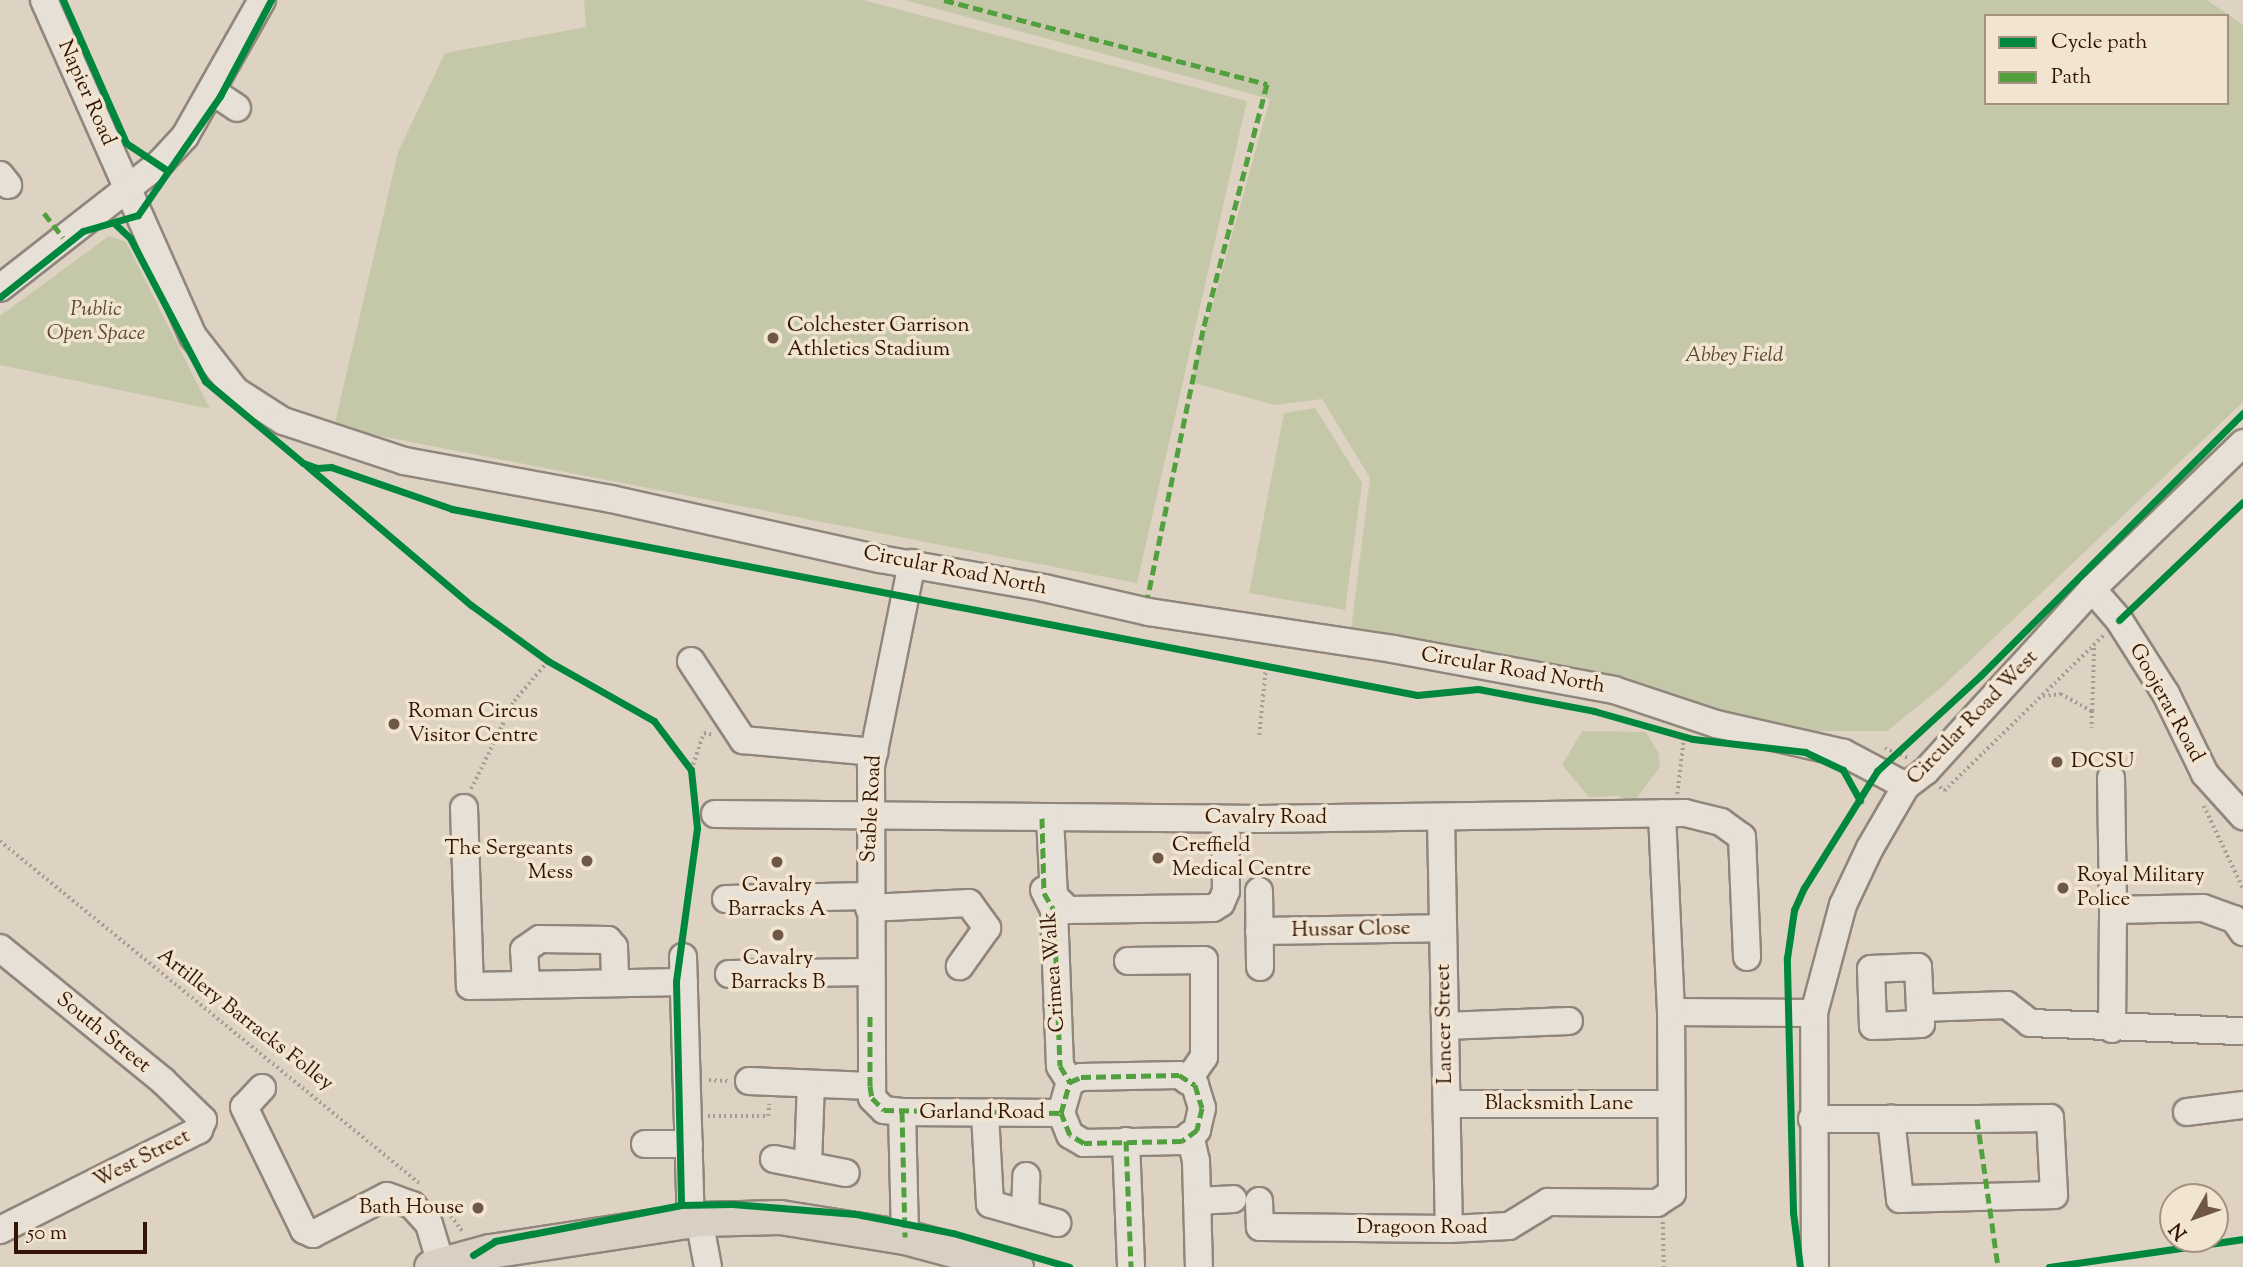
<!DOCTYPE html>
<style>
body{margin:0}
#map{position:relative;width:2243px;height:1267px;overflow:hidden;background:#ded3c3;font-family:"Sorts Mill Goudy",serif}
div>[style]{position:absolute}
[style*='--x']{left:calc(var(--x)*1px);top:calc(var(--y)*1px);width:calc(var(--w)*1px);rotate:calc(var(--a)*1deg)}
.green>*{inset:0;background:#c5c7a9}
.path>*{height:3.5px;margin-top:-1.75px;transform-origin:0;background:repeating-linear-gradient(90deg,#a39c93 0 2px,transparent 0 5.5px)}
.roads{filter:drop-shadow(2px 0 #90867c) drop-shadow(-2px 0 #90867c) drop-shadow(0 2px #90867c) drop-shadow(0 -2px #90867c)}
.minor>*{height:26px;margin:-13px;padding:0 13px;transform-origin:13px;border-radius:13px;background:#e6e0d7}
.major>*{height:33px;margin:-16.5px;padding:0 16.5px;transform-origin:16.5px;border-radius:16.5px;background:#d9d0c3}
.quiet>*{height:5px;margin-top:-2.5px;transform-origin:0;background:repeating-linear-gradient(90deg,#52a03d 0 10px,transparent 0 15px)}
.cycleway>*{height:7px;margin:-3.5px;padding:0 3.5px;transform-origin:3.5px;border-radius:3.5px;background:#00873e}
.dots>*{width:19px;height:19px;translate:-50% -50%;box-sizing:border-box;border:4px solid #f1e4d1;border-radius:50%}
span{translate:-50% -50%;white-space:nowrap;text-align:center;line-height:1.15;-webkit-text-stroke:7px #f1e4d1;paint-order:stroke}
.street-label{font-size:21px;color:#331405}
.park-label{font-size:21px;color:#594730;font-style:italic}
.poi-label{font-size:21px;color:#331405}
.left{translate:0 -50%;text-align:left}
.right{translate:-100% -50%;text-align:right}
.legend{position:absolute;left:1984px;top:14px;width:245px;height:91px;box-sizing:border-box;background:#f1e4d1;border:2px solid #a5917f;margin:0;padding:9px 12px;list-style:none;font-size:21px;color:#331405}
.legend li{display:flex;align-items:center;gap:14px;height:35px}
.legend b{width:35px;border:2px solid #a5917f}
.north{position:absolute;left:2159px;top:1183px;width:70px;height:70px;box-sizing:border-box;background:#f1e4d1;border:2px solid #a5917f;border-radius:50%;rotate:230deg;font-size:19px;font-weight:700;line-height:28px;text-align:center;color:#331405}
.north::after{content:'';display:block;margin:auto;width:24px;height:32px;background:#6f5748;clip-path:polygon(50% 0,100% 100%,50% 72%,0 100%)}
.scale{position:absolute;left:14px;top:1222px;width:133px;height:32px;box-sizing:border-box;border:4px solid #331405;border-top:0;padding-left:9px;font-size:21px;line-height:24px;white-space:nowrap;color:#331405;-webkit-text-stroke:5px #f1e4d1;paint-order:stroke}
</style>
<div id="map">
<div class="green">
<div style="clip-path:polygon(584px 0,863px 0,1247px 101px,1137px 583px,334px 427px,398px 152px,445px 53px,586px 27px)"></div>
<div style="clip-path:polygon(evenodd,904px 0,2207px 0,2243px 25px,2243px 402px,1943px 686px,1887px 731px,1747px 731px,1349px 646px,1370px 478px,1322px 399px,1275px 405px,1191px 382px,1270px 99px,904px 0,1986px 16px,2227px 16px,2227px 103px,1986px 103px,1986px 16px)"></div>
<div style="clip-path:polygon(109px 236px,126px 242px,210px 409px,0 365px,0 316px)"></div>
<div style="clip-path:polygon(1315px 408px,1362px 483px,1345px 610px,1249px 593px,1284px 413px)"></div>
<div style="clip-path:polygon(1582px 731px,1646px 732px,1659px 754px,1660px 767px,1633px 803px,1618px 796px,1589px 797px,1562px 765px)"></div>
</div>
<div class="path">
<div style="--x:2043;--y:696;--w:18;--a:-6"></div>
<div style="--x:2061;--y:694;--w:35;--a:29"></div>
<div style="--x:2092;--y:711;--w:17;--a:90"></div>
<div style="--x:2092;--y:711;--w:66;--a:-88.3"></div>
<div style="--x:1259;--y:735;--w:70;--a:-84.3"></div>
<div style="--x:1885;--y:748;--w:26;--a:23"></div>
<div style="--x:691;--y:770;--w:39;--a:-71"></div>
<div style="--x:704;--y:733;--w:10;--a:11"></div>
<div style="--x:1940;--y:787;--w:6;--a:45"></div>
<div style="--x:1944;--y:791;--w:225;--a:-44.3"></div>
<div style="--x:471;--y:789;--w:98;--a:-64"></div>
<div style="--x:514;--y:701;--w:52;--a:-49.6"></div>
<div style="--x:1677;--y:794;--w:58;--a:-83.1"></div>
<div style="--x:2204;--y:806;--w:91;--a:64.6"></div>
<div style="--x:0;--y:841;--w:541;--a:39.22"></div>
<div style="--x:709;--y:1080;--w:20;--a:3"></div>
<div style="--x:708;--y:1116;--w:60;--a:0"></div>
<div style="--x:768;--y:1116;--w:12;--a:-85"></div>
<div style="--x:451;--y:1216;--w:20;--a:53"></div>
<div style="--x:1663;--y:1222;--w:45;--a:88.7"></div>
</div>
<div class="roads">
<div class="minor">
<div style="--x:44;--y:0;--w:368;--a:66.1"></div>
<div style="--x:193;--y:336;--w:70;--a:52"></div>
<div style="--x:236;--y:391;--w:56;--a:32.6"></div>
<div style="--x:283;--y:421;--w:127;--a:18.3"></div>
<div style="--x:404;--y:461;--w:210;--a:10.4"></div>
<div style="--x:611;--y:499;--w:276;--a:12.6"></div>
<div style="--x:880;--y:559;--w:167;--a:10"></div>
<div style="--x:1044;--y:588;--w:108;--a:12.9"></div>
<div style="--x:1149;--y:612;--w:247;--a:8.6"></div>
<div style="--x:1393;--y:649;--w:225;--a:10.5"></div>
<div style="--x:1614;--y:690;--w:108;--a:18.4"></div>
<div style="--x:1716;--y:724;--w:131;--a:12.8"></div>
<div style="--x:1844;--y:753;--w:70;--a:28"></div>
<div style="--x:212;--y:91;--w:30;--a:34"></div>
<div style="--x:0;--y:175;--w:13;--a:51"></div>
<div style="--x:0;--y:288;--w:204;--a:-38"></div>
<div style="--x:161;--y:162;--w:35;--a:-47"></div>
<div style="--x:185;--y:136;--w:156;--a:-60.5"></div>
<div style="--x:912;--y:563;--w:207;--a:101.4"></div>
<div style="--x:871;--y:766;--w:332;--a:89.8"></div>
<div style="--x:872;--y:1098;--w:17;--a:45"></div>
<div style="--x:884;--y:1110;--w:18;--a:6"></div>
<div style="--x:902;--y:1112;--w:159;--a:0.4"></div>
<div style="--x:1061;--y:1113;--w:32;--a:-74"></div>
<div style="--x:1070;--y:1082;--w:12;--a:-24"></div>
<div style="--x:1081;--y:1077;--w:98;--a:-1.2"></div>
<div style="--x:1179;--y:1075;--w:19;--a:32"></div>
<div style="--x:1195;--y:1085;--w:24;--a:73"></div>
<div style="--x:1202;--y:1108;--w:23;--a:103"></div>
<div style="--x:1197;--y:1130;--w:19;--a:144"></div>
<div style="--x:1182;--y:1141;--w:98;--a:178.8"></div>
<div style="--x:1084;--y:1143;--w:16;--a:-150"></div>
<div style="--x:1070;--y:1135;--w:24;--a:-112"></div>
<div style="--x:2092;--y:589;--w:41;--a:48.9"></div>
<div style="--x:2119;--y:620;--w:88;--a:57.6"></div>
<div style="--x:2166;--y:694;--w:89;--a:64"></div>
<div style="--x:2205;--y:774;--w:57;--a:47.9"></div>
<div style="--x:691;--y:661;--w:95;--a:56.6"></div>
<div style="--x:743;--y:740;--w:132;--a:5.2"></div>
<div style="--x:2111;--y:778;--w:132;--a:89.1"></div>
<div style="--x:464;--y:808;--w:178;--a:88.1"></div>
<div style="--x:470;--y:986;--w:214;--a:-1.1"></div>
<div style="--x:715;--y:814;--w:545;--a:0.53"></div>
<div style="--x:1260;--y:819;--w:425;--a:-0.8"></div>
<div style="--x:1685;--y:813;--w:37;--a:14"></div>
<div style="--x:1721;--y:822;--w:26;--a:36"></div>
<div style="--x:1742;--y:837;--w:120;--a:87.6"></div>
<div style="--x:1050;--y:818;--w:78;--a:87.1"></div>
<div style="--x:1054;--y:896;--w:20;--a:45"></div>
<div style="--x:1068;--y:910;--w:145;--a:-0.8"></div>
<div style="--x:1213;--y:908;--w:9;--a:-32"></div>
<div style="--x:1221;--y:903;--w:13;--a:-67"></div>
<div style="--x:1226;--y:891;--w:72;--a:-90.8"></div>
<div style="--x:1441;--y:818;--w:411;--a:88.9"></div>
<div style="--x:1044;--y:890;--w:22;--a:63"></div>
<div style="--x:1054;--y:910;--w:156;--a:87.8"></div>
<div style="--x:1060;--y:1066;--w:19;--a:58"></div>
<div style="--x:1259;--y:891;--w:76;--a:89.2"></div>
<div style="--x:726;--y:899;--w:143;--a:-1.2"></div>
<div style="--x:869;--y:908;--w:100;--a:-2.9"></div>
<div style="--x:969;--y:903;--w:31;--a:54"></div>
<div style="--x:987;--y:928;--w:47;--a:125.4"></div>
<div style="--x:1259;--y:931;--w:184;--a:-0.9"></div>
<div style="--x:0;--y:948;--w:210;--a:39.2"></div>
<div style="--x:163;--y:1081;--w:56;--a:44.3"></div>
<div style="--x:203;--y:1120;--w:11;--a:112"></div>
<div style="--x:199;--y:1130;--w:223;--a:153.3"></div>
<div style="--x:683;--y:957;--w:263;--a:88.3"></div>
<div style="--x:1128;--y:961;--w:76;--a:-0.8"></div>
<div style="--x:1204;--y:960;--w:97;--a:90"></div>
<div style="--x:1204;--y:1057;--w:29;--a:125"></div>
<div style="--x:729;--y:974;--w:140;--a:-0.8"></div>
<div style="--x:526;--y:985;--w:35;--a:-93"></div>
<div style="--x:524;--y:950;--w:19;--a:-35"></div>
<div style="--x:540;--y:939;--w:68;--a:0.8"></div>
<div style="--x:608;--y:940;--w:9;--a:49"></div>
<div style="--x:614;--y:947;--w:36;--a:88"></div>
<div style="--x:1920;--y:1008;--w:41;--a:-92.8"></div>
<div style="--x:1918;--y:967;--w:47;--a:177.6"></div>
<div style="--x:1871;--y:969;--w:57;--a:88"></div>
<div style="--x:1873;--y:1026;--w:48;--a:-2.4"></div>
<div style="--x:1921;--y:1024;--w:16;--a:-94"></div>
<div style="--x:1920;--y:1008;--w:87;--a:-2"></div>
<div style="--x:2007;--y:1005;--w:29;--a:38"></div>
<div style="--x:2030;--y:1023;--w:213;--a:2.2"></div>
<div style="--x:1671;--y:1012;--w:143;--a:0.4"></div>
<div style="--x:1445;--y:1026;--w:124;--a:-2.3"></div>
<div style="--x:2112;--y:1029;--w:119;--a:-89.5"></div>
<div style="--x:2113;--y:910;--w:90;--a:-1.3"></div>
<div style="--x:2203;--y:908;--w:33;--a:20"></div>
<div style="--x:2234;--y:919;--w:16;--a:55"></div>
<div style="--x:749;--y:1081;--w:121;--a:2.4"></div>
<div style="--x:262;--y:1088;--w:26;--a:133"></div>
<div style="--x:244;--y:1107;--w:137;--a:64"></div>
<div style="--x:304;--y:1230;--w:10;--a:24"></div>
<div style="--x:313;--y:1234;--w:83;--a:-27.2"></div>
<div style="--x:387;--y:1196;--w:27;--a:20"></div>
<div style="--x:412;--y:1205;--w:25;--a:48"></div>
<div style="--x:429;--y:1224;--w:42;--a:73.3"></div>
<div style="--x:1447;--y:1104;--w:224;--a:0"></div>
<div style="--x:902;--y:1112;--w:125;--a:88.6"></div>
<div style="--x:2187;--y:1112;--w:56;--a:-7.1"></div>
<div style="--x:985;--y:1114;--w:90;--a:86.8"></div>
<div style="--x:990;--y:1204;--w:70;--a:15.8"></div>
<div style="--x:1812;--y:1119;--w:165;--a:0"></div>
<div style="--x:1977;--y:1119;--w:73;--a:-0.8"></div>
<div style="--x:2050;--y:1118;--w:77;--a:87"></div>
<div style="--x:2054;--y:1195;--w:154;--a:178.5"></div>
<div style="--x:1900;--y:1199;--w:81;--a:-96.4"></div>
<div style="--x:1190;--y:1135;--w:27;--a:77"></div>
<div style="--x:1196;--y:1161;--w:106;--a:88.4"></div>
<div style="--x:1126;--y:1141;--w:126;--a:87.7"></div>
<div style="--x:645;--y:1144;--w:44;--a:0"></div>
<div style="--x:774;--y:1159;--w:73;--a:11"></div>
<div style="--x:808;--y:1164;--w:80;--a:-87.9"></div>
<div style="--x:1197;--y:1201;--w:36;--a:-3"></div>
<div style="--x:1259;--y:1201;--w:26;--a:88"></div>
<div style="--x:1260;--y:1227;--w:189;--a:0.6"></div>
<div style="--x:1449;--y:1229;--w:60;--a:-2.9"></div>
<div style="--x:1509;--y:1226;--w:46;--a:-31.6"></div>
<div style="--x:1548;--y:1202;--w:109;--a:0.5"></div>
<div style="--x:1657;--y:1203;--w:18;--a:-34"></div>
<div style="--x:1672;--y:1193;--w:181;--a:-90.3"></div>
<div style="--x:1671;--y:1012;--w:199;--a:-92.6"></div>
<div style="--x:1025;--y:1214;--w:38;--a:-88"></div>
<div style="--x:699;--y:1219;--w:49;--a:79.4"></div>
<div style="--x:1815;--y:1267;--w:254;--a:-90.2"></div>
<div style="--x:1814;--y:1013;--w:112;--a:-75"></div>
<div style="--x:1843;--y:905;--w:63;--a:-64.7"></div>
<div style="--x:1870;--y:848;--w:72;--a:-59.9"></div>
<div style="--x:1906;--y:786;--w:25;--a:-37"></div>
<div style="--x:1926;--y:771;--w:246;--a:-47.6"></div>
<div style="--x:2092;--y:589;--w:210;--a:-44"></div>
</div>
<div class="major">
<div style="--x:431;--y:1267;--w:61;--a:-15.2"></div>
<div style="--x:490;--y:1251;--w:211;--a:-8.7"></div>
<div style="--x:699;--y:1219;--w:81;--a:-1.4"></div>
<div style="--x:780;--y:1217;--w:127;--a:9.1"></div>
<div style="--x:905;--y:1237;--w:115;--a:15.1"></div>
</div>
</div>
<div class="quiet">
<div style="--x:944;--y:0;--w:334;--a:14.6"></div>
<div style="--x:1267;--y:84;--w:254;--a:104.6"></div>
<div style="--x:1203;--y:330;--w:272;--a:101.7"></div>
<div style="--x:44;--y:213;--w:31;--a:52"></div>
<div style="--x:1042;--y:818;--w:75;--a:88.5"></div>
<div style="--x:1044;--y:893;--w:20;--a:60"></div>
<div style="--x:1054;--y:910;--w:156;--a:87.8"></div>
<div style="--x:1060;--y:1066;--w:19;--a:58"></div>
<div style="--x:870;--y:1016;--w:70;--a:90"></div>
<div style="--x:870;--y:1086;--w:12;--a:81"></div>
<div style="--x:872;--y:1098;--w:17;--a:45"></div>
<div style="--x:884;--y:1110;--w:177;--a:1"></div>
<div style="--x:1061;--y:1113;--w:32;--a:-74"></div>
<div style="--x:1070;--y:1082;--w:12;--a:-24"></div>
<div style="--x:1081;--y:1077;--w:98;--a:-1.2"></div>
<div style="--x:1179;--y:1075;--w:19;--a:32"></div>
<div style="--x:1195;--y:1085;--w:24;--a:73"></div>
<div style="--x:1202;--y:1108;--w:23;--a:103"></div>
<div style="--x:1197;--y:1130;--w:19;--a:144"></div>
<div style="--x:1182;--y:1141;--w:98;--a:178.8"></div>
<div style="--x:1084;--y:1143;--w:16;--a:-150"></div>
<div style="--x:1070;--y:1135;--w:24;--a:-112"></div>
<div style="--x:902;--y:1112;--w:125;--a:88.6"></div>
<div style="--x:1977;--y:1119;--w:149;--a:81.9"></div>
<div style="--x:1126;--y:1141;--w:126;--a:87.7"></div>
</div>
<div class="cycleway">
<div style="--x:63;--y:0;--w:156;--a:66.2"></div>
<div style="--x:126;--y:143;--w:50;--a:33.7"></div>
<div style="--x:114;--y:223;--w:22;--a:43"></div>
<div style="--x:130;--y:238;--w:161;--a:62.3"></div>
<div style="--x:205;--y:381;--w:128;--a:39.9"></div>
<div style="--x:303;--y:463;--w:15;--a:20"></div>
<div style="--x:317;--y:468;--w:14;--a:-4"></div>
<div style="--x:331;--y:467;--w:128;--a:19.1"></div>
<div style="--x:452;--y:509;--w:983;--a:10.91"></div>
<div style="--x:1417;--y:695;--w:61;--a:-5.6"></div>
<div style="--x:1478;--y:689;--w:118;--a:10.7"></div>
<div style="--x:1594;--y:711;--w:103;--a:15.8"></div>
<div style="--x:1693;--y:739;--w:113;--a:6.6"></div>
<div style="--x:1805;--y:752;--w:42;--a:25.3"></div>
<div style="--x:1843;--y:770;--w:35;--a:61"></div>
<div style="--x:0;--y:297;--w:106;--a:-38.5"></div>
<div style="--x:83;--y:231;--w:57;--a:-16.2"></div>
<div style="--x:138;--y:215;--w:145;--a:-55.4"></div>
<div style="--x:220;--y:96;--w:109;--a:-62"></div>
<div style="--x:307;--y:466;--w:215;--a:40.3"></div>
<div style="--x:471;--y:605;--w:95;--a:36"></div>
<div style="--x:548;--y:661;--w:122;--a:29.5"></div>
<div style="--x:654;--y:721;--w:61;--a:52.9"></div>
<div style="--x:691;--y:770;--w:58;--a:84.1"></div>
<div style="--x:697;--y:828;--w:155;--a:97.8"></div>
<div style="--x:676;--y:982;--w:223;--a:88.7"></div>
<div style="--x:2119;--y:620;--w:171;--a:-43.6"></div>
<div style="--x:473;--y:1255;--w:26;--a:-32"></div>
<div style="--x:495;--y:1241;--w:38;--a:-11"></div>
<div style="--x:532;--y:1234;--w:152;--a:-11"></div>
<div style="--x:681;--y:1205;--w:51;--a:-1.1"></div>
<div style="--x:732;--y:1204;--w:124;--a:4.6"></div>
<div style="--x:856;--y:1214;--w:99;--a:11.1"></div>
<div style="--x:953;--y:1233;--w:121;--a:16.3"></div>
<div style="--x:1800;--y:1267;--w:55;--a:-97.3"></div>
<div style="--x:1793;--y:1212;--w:254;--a:-91.4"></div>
<div style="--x:1787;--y:958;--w:49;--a:-81.7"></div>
<div style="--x:1794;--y:910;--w:24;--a:-66"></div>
<div style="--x:1804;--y:888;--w:138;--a:-58"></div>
<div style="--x:1877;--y:771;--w:142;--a:-42.7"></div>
<div style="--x:1981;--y:675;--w:371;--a:-45"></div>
<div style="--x:2049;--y:1267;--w:196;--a:-8.2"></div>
</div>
<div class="dots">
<div style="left:773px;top:338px;background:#6f5748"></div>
<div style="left:394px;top:724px;background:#6f5748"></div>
<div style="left:2057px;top:762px;background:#6f5748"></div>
<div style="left:1158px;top:858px;background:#6f5748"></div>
<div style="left:587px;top:861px;background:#6f5748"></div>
<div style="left:777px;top:862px;background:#6f5748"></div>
<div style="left:2063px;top:888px;background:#6f5748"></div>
<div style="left:778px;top:935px;background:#6f5748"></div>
<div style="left:478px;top:1208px;background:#6f5748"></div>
</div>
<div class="street-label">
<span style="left:86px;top:93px;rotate:66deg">Napier Road</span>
<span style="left:955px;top:571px;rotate:11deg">Circular Road North</span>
<span style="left:1513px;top:671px;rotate:10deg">Circular Road North</span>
<span style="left:2166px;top:703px;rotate:61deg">Goojerat Road</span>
<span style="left:1973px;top:718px;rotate:-46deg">Circular Road West</span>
<span style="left:872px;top:809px;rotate:-87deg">Stable Road</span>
<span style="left:1266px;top:818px">Cavalry Road</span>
<span style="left:1351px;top:930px;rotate:-1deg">Hussar Close</span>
<span style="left:1054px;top:972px;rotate:-94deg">Crimea Walk</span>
<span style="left:245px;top:1020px;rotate:38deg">Artillery Barracks Folley</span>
<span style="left:1445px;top:1024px;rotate:-91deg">Lancer Street</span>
<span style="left:103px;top:1033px;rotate:39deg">South Street</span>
<span style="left:1559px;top:1104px">Blacksmith Lane</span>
<span style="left:982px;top:1113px">Garland Road</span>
<span style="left:142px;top:1159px;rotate:-27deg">West Street</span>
<span style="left:1422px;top:1228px">Dragoon Road</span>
</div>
<div class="park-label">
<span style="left:96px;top:322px">Public<br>Open Space</span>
<span style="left:1734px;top:356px">Abbey Field</span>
</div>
<div class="poi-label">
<span class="left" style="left:787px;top:338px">Colchester Garrison<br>Athletics Stadium</span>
<span class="left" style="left:408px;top:724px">Roman Circus<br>Visitor Centre</span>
<span class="left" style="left:2071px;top:762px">DCSU</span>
<span class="left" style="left:1172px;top:858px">Creffield<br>Medical Centre</span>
<span class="right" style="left:573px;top:861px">The Sergeants<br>Mess</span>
<span class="left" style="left:2077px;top:888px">Royal Military<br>Police</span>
<span style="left:777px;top:898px">Cavalry<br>Barracks A</span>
<span style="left:778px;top:971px">Cavalry<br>Barracks B</span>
<span class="right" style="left:464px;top:1208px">Bath House</span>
</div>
<ul class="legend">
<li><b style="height:9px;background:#00873e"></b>Cycle path</li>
<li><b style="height:9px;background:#52a03d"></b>Path</li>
</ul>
<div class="north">N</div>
<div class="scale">50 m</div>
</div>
